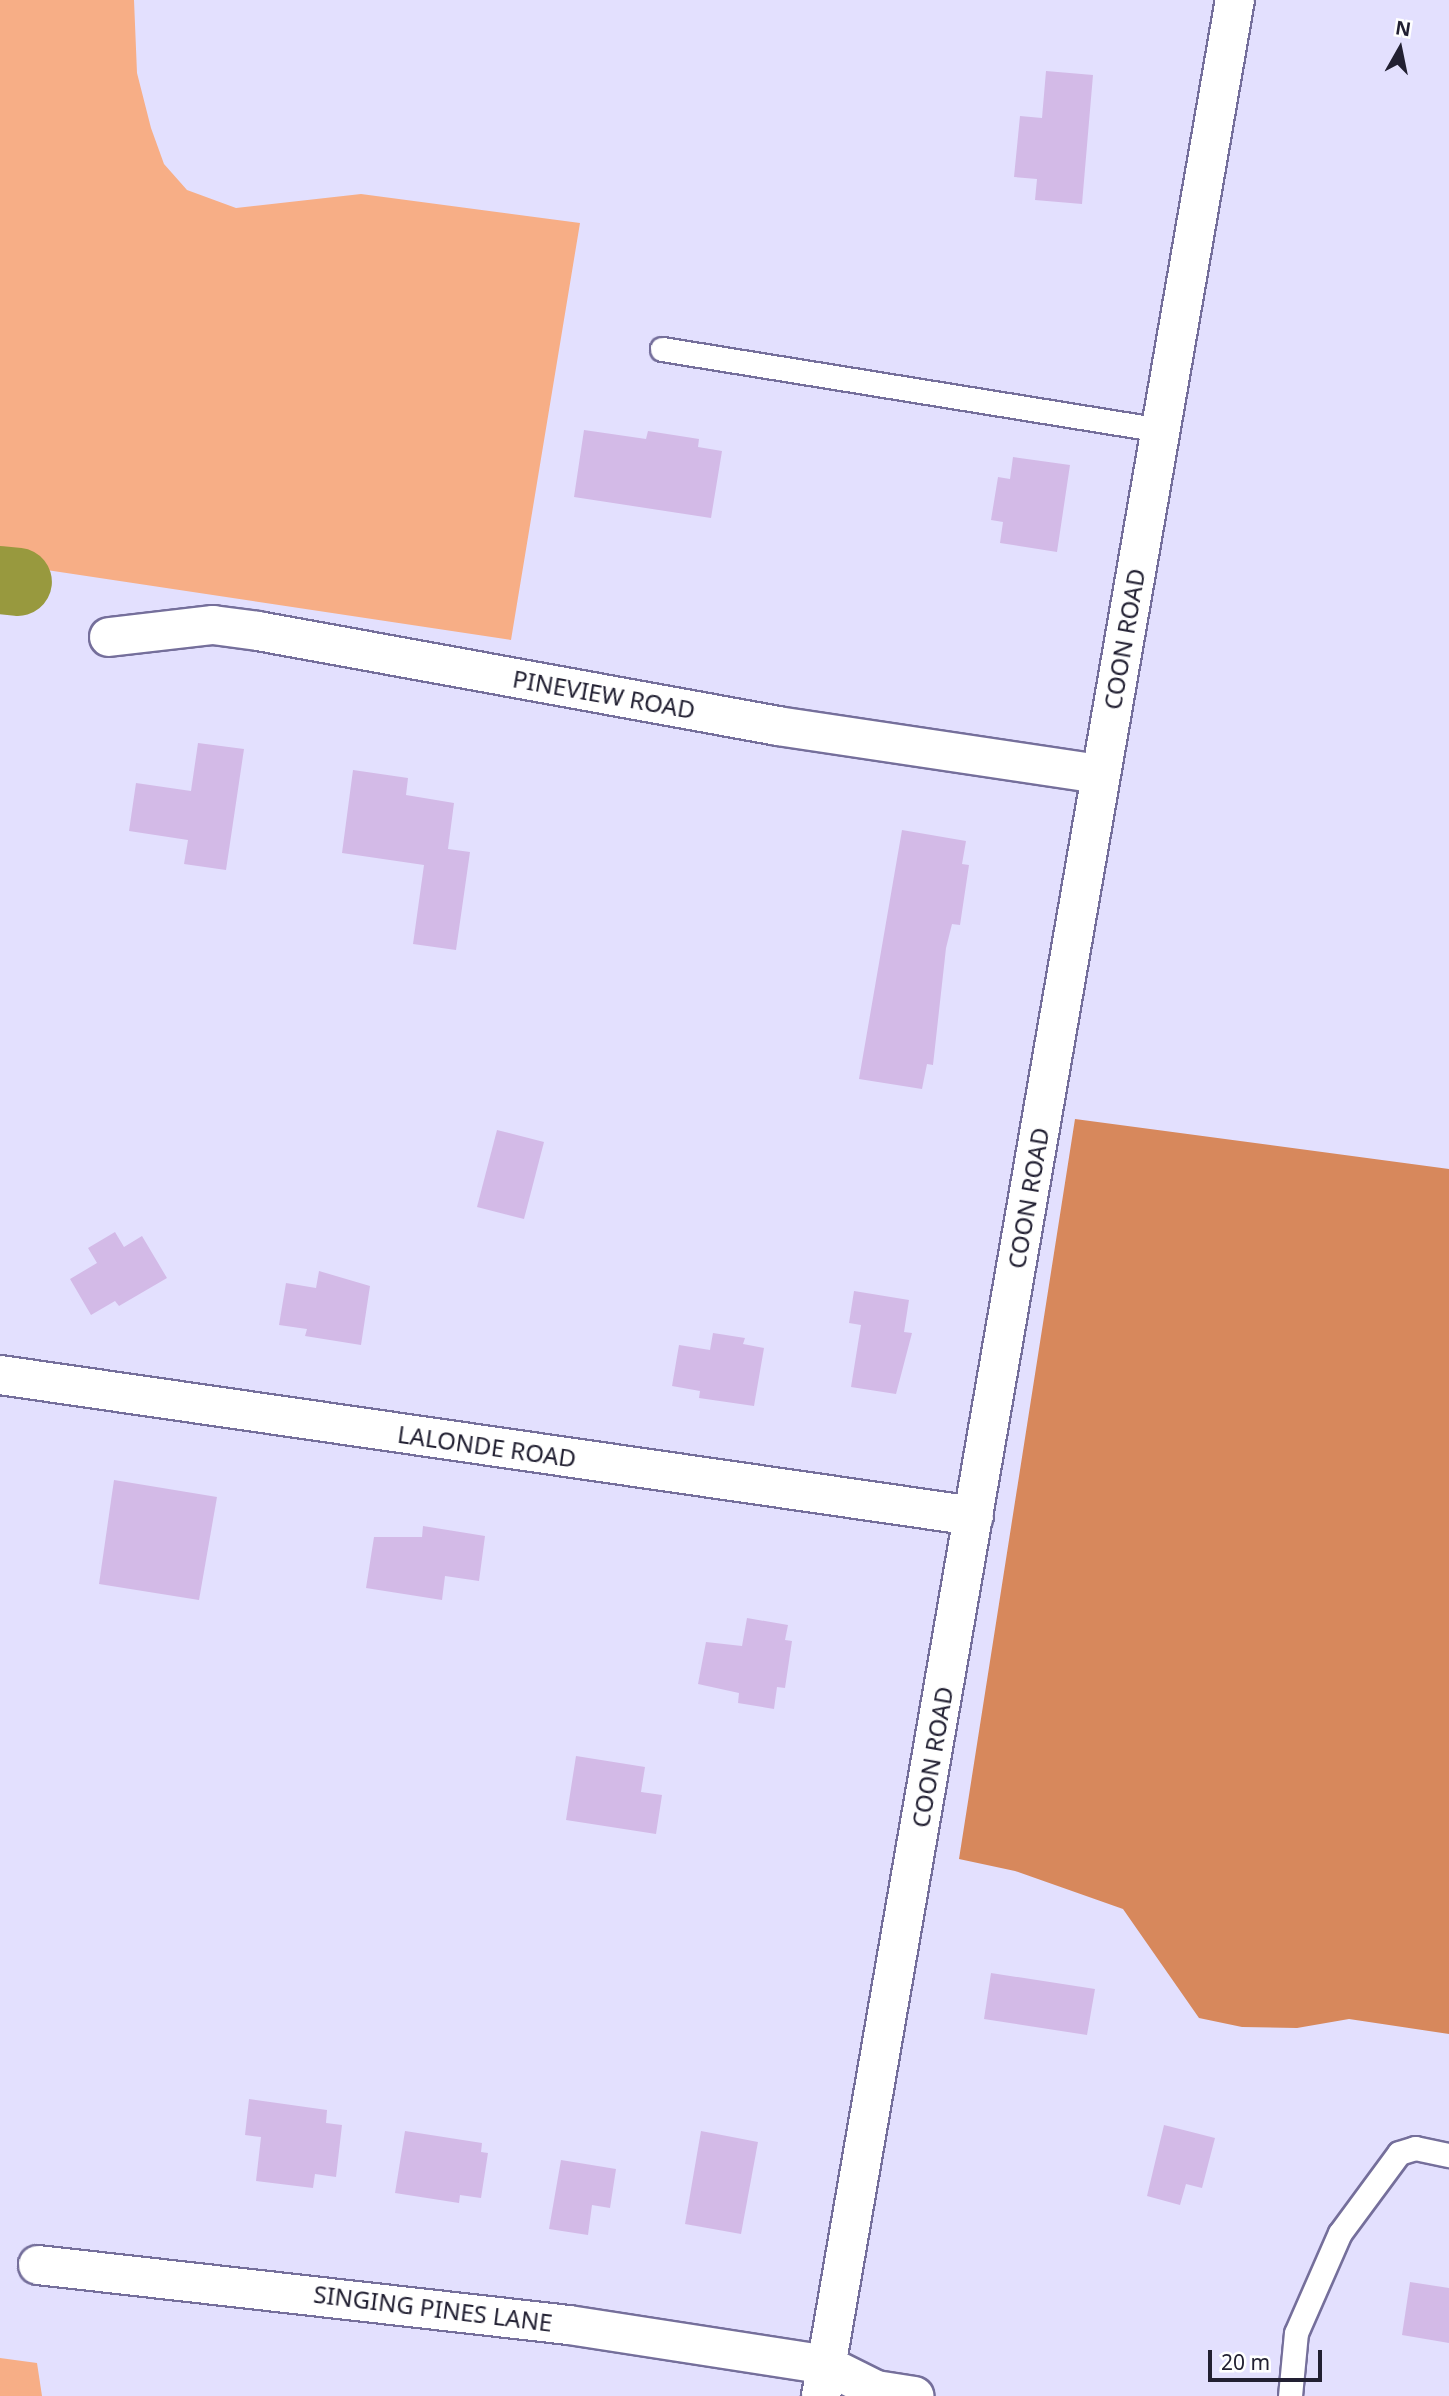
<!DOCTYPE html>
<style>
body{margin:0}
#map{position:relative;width:1449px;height:2396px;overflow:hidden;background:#e3e0fe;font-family:"Noto Sans",sans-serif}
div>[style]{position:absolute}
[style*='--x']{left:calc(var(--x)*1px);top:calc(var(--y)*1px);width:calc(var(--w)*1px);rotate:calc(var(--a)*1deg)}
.green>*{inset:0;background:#f7ae86}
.forest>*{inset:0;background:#d7885c}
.river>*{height:68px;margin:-34px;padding:0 34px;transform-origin:34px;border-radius:34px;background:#98993e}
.building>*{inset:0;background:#d3bae7}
.roads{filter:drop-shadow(2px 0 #756f9b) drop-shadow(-2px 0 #756f9b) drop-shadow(0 2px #756f9b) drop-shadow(0 -2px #756f9b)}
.lane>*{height:23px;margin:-11.5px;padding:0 11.5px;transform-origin:11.5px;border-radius:11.5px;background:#fff}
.street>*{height:38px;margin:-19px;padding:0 19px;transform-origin:19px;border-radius:19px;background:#fff}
span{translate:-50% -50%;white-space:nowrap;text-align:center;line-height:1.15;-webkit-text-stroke:5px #fff;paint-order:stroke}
.street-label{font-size:24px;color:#222032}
.north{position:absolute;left:1365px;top:14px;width:70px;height:70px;-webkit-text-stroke:5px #fff;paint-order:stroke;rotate:9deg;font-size:19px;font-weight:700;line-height:28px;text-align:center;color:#222032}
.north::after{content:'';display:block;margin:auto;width:24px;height:32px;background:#222032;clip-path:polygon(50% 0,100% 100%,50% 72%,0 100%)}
.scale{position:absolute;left:1208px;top:2350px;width:114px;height:32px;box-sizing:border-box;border:4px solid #222032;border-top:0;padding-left:9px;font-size:21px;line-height:24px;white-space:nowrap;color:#222032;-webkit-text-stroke:5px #fff;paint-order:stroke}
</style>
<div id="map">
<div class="green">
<div style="clip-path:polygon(0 0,134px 0,137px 73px,151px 128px,164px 164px,187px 190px,236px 208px,361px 194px,580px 223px,511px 640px,0 563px)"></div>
<div style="clip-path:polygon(0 2358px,37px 2363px,42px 2396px,0 2396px)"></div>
</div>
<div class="forest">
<div style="clip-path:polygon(1075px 1119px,1449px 1169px,1449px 2034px,1349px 2019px,1297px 2028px,1242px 2027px,1199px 2018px,1123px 1909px,1015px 1871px,959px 1859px)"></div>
</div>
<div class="river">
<div style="--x:0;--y:580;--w:18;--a:6"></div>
</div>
<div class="building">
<div style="clip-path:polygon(1046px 71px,1093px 75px,1082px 204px,1035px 200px,1037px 179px,1014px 177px,1020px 116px,1042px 118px)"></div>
<div style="clip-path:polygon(584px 430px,646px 439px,648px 431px,699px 439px,698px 447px,722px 451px,711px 518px,574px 497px)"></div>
<div style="clip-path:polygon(1013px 457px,1070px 465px,1057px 552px,1000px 543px,1003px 522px,991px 520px,998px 477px,1010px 479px)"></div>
<div style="clip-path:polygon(198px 743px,244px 749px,226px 870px,184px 864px,188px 840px,129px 831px,136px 783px,191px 791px)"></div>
<div style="clip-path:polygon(353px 770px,408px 778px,406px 795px,454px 803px,448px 849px,470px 852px,456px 950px,413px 944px,424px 865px,342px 853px)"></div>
<div style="clip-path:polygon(902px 830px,966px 841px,962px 864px,969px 865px,960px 925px,952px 924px,946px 948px,933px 1065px,927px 1064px,922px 1089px,859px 1079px)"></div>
<div style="clip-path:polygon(497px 1130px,544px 1142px,524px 1219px,477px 1207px)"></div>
<div style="clip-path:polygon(115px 1232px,124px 1247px,142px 1236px,167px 1278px,119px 1306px,115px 1301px,91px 1315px,70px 1279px,97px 1263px,88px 1248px)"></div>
<div style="clip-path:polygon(319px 1271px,370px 1286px,361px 1345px,305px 1336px,307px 1329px,279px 1325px,286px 1283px,316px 1288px)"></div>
<div style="clip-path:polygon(854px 1291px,909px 1300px,904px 1332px,912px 1333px,896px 1394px,851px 1387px,861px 1325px,849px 1323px)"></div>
<div style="clip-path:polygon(713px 1333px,745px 1338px,743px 1344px,764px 1348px,754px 1406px,699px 1398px,700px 1391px,672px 1386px,679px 1345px,710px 1350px)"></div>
<div style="clip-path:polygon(114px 1480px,217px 1497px,199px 1600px,99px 1584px)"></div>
<div style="clip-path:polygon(423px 1526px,485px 1536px,479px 1581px,445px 1576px,442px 1600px,366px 1588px,374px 1537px,422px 1537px)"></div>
<div style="clip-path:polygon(747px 1618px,788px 1625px,785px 1640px,792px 1641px,785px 1688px,777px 1687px,774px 1709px,738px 1703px,739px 1693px,698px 1684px,706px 1642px,742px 1646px)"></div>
<div style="clip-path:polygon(576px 1756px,645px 1767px,641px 1792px,662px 1795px,656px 1834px,566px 1820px)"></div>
<div style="clip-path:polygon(991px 1973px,1095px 1989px,1087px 2035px,984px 2019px)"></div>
<div style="clip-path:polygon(249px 2099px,327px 2110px,326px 2123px,342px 2125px,336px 2177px,315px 2174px,313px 2188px,256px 2181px,261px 2137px,245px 2135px)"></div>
<div style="clip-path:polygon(1164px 2125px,1215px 2138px,1202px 2188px,1186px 2184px,1180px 2205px,1147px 2196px)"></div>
<div style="clip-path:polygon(405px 2131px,482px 2143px,481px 2152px,488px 2153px,481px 2198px,460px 2195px,459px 2203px,395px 2193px)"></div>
<div style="clip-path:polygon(701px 2131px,758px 2142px,741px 2234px,685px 2224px)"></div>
<div style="clip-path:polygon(561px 2160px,616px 2169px,610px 2208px,592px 2205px,588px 2235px,549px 2229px)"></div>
<div style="clip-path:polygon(1410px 2282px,1449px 2288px,1449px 2343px,1402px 2335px)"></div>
</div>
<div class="roads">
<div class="lane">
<div style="--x:662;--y:349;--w:506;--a:9.22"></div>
<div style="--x:1290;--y:2396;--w:63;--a:-84.6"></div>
<div style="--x:1296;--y:2333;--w:109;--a:-66.3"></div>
<div style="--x:1340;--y:2233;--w:99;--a:-53.6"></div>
<div style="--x:1399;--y:2153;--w:17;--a:-17"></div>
<div style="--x:1415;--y:2148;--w:35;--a:12"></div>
</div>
<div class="street">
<div style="--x:109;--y:637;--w:105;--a:-6.6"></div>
<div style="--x:213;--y:625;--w:45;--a:7.6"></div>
<div style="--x:258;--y:631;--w:529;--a:10.35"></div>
<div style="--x:778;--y:726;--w:326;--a:8.5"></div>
<div style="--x:0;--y:1375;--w:984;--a:8.24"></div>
<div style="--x:38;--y:2265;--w:534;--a:6.45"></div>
<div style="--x:569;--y:2325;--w:260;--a:8.8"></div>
<div style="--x:826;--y:2365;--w:56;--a:26.6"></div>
<div style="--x:876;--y:2390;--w:39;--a:9"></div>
<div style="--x:821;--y:2396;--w:2432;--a:-80.2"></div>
</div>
</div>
<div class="street-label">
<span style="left:1124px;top:639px;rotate:-80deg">COON ROAD</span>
<span style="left:604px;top:694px;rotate:10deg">PINEVIEW ROAD</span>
<span style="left:1028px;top:1198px;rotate:-80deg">COON ROAD</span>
<span style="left:487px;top:1446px;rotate:8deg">LALONDE ROAD</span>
<span style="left:932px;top:1757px;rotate:-80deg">COON ROAD</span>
<span style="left:433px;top:2308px;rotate:7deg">SINGING PINES LANE</span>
</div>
<div class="north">N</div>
<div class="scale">20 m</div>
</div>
